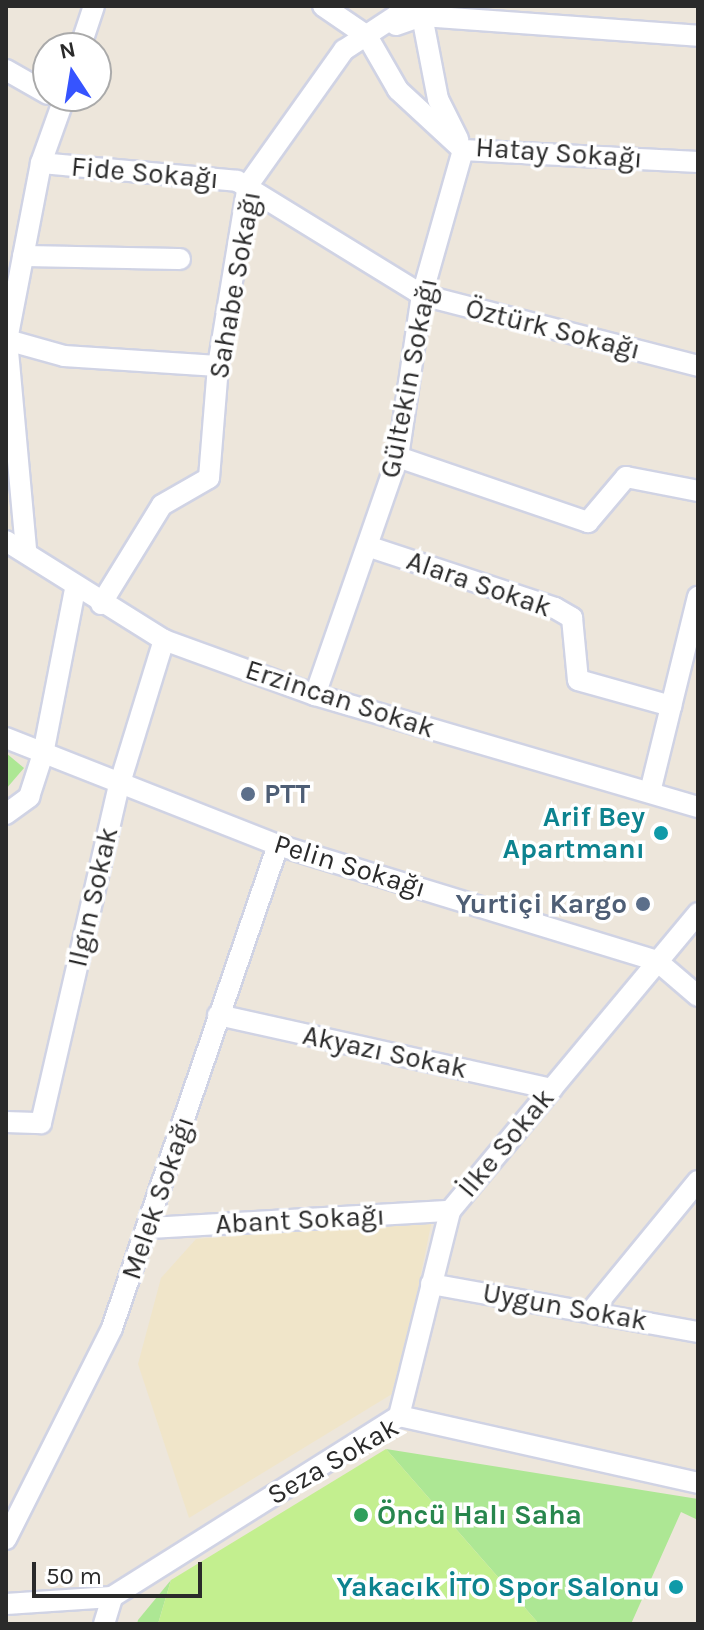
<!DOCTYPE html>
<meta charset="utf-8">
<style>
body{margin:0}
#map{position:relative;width:704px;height:1630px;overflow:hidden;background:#ede6db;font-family:Karla,sans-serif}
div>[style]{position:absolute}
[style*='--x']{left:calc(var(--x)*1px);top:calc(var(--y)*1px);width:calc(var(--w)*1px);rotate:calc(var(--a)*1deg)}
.education>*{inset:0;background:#f0e5c9}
.green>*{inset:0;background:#ade794}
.pitch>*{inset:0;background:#c3ef8f}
.roads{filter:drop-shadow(2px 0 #d0d3e4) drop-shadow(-2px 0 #d0d3e4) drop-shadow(0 2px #d0d3e4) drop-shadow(0 -2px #d0d3e4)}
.minor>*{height:20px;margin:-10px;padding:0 10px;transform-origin:10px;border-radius:10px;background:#fff}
.dots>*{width:22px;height:22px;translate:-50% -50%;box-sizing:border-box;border:4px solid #fff;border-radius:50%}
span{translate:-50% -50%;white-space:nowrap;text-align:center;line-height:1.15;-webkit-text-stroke:7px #fff;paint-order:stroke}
.street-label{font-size:28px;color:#2a2a2a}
.service-label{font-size:28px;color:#4e5e75;font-weight:700}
.left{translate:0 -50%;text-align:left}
.right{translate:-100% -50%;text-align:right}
.culture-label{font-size:28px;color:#0d838f;font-weight:700}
.leisure-label{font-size:28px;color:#27864d;font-weight:700}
.frame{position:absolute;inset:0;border:8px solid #2a2a2a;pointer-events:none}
.north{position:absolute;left:32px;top:32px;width:80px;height:80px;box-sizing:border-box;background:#fff;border:2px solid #aaa;border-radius:50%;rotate:348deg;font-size:22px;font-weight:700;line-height:32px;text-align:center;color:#2a2a2a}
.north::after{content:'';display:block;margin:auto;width:28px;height:36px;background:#3654ff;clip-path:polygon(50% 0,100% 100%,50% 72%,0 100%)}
.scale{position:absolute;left:32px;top:1562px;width:170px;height:36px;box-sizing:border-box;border:4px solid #2a2a2a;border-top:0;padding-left:10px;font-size:24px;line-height:28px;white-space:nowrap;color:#2a2a2a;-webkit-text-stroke:6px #fff;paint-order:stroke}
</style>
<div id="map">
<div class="education">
<div style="clip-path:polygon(432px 1220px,397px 1391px,189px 1518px,138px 1364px,161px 1278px,196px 1239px)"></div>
</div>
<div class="green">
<div style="clip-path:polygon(6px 753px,24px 768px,6px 789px)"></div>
<div style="clip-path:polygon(386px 1449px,698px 1499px,698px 1520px,681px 1512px,631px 1624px,539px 1624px)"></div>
<div style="clip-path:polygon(171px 1580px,158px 1624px,137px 1624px,138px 1620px)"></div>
</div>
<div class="pitch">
<div style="clip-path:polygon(386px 1449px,539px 1624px,158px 1624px,171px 1580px)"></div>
</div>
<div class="roads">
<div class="minor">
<div style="--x:323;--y:6;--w:53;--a:34.3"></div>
<div style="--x:367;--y:36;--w:62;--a:60.1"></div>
<div style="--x:398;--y:90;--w:88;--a:42.7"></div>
<div style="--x:422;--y:16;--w:85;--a:79.1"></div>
<div style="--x:438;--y:99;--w:45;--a:63.4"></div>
<div style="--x:396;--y:25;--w:28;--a:-19"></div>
<div style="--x:422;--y:16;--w:277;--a:4.1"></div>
<div style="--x:80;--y:48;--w:44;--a:-71.6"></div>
<div style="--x:6;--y:70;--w:48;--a:29.7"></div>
<div style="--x:463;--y:150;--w:235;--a:2.9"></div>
<div style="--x:41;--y:163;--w:197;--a:5.2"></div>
<div style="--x:237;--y:181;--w:217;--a:31.6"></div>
<div style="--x:422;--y:295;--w:285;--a:14.4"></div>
<div style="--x:23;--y:256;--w:157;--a:1.1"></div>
<div style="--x:7;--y:340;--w:59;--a:15.7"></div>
<div style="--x:64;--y:356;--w:154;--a:3.7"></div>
<div style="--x:398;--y:457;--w:201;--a:18.9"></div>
<div style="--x:588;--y:522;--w:59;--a:-49.8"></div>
<div style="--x:626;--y:477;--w:73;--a:11"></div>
<div style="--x:6;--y:541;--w:186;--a:32.1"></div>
<div style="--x:164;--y:640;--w:161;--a:20"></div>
<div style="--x:315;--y:695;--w:399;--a:16.3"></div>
<div style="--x:370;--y:547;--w:195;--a:18.2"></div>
<div style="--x:555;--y:608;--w:20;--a:30"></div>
<div style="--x:572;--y:618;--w:62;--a:84.5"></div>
<div style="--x:578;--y:680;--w:97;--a:15.6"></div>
<div style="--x:26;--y:549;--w:210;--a:-95.2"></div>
<div style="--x:7;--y:340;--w:180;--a:-79.1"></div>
<div style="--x:41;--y:163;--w:71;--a:-70.3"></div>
<div style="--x:101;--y:604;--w:116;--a:-58.4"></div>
<div style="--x:162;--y:505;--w:54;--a:-29.9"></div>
<div style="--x:209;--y:478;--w:112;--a:-85.4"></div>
<div style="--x:218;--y:366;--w:183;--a:-80.6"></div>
<div style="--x:248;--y:185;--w:166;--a:-54.6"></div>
<div style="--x:344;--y:50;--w:80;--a:-33.3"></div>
<div style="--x:315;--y:695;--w:252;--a:-70.8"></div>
<div style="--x:398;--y:457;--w:164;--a:-81.6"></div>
<div style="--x:422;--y:295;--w:151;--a:-74.2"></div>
<div style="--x:6;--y:738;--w:292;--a:21.5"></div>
<div style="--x:278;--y:845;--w:396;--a:17"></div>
<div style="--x:657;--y:961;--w:54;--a:40.5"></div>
<div style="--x:650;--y:792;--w:201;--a:-76.2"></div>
<div style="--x:6;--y:814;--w:29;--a:-36"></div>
<div style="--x:29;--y:797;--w:45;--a:-72"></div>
<div style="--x:43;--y:754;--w:168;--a:-79"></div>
<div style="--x:218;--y:1015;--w:342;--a:12.5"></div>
<div style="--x:6;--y:1122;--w:35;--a:2"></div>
<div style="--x:41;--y:1123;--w:346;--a:-77"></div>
<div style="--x:119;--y:786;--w:153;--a:-72.9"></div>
<div style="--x:151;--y:1228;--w:299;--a:-3.3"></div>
<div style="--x:431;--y:1284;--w:271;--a:10.2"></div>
<div style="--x:592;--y:1310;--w:167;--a:-50.6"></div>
<div style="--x:399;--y:1416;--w:211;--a:-76"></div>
<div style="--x:450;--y:1211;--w:388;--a:-50.2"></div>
<div style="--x:6;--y:1539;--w:236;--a:-63.3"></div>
<div style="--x:112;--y:1328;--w:511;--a:-71.03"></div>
<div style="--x:6;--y:1604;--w:106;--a:-3.8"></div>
<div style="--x:104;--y:1624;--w:28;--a:-73"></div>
<div style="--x:112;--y:1597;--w:339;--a:-32.2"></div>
<div style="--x:399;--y:1416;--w:306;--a:12.6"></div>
</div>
</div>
<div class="dots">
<div style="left:248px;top:794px;background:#5c6f8a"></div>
<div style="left:661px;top:833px;background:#0f9aa8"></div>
<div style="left:643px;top:904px;background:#5c6f8a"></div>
<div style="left:361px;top:1515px;background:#2e9e5b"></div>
<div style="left:676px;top:1587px;background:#0f9aa8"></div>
</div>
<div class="street-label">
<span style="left:559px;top:153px;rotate:4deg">Hatay Sokağı</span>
<span style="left:145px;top:173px;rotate:5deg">Fide Sokağı</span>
<span style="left:235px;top:285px;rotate:-80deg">Sahabe Sokağı</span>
<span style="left:553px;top:329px;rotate:14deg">Öztürk Sokağı</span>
<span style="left:409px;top:378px;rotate:-79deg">Gültekin Sokağı</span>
<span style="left:479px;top:584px;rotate:19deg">Alara Sokak</span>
<span style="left:340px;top:699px;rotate:18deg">Erzincan Sokak</span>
<span style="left:350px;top:866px;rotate:17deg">Pelin Sokağı</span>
<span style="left:93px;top:897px;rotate:-77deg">Ilgın Sokak</span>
<span style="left:385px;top:1052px;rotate:12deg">Akyazı Sokak</span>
<span style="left:506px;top:1143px;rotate:-50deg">İlke Sokak</span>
<span style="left:158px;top:1198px;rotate:-71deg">Melek Sokağı</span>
<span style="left:300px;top:1220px;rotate:-3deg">Abant Sokağı</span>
<span style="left:565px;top:1307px;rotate:10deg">Uygun Sokak</span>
<span style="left:333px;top:1461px;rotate:-30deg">Seza Sokak</span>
</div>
<div class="service-label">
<span class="left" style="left:264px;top:794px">PTT</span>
<span class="right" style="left:627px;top:904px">Yurtiçi Kargo</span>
</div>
<div class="culture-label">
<span class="right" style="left:645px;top:833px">Arif Bey<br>Apartmanı</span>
<span class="right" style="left:660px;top:1587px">Yakacık İTO Spor Salonu</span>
</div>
<div class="leisure-label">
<span class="left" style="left:377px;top:1515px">Öncü Halı Saha</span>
</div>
<div class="frame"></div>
<div class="north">N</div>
<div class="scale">50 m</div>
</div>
